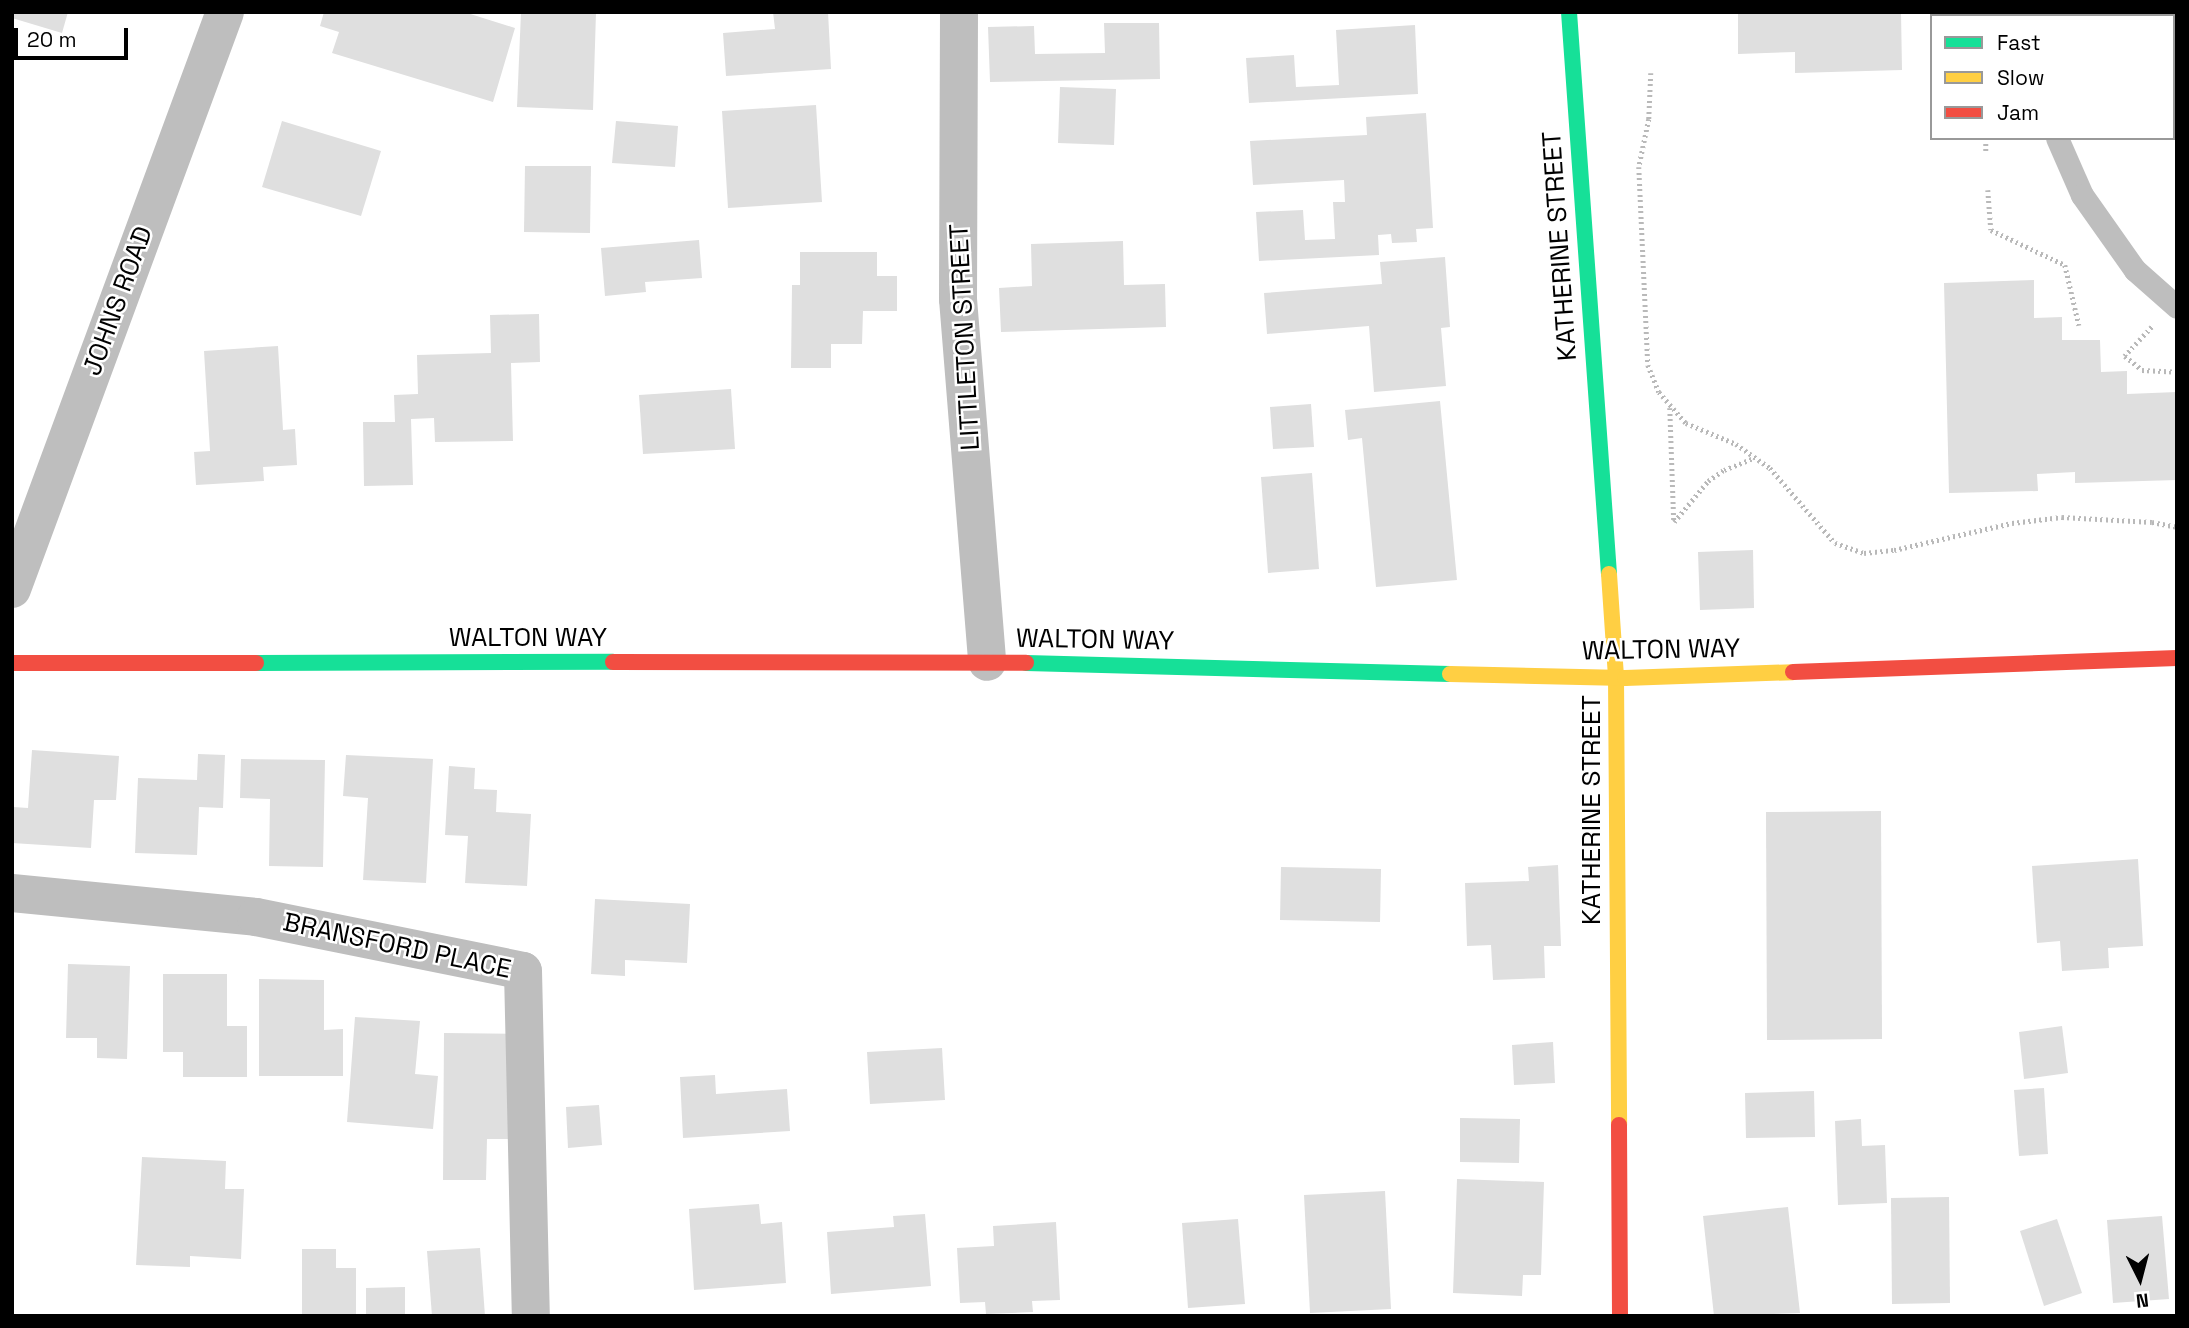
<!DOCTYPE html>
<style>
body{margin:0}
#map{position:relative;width:2189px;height:1328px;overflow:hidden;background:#fff;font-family:"Space Grotesk",sans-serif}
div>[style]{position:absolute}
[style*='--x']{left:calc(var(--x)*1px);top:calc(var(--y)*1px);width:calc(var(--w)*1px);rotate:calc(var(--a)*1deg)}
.building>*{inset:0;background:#dfdfdf}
.path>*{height:4.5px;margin-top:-2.25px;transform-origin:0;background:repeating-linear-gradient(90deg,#b9b9b9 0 2px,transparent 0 5.5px)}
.lane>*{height:23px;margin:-11.5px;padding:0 11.5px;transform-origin:11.5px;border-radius:11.5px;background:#bebebe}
.street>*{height:38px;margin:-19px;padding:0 19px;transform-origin:19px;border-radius:19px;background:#bebebe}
.fast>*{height:16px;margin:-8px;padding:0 8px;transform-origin:8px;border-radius:8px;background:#16e098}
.slow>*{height:16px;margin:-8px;padding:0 8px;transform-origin:8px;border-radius:8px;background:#ffcf43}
.jam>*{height:16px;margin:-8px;padding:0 8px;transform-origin:8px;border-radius:8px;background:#f24e42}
span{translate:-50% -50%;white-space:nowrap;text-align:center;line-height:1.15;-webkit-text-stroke:5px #fff;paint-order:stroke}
.street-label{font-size:26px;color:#000}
.frame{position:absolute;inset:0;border:14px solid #000;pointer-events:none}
.legend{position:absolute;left:1930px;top:14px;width:245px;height:126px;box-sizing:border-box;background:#fff;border:2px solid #999;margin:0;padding:9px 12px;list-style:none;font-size:21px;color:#000}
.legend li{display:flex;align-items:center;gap:14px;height:35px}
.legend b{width:35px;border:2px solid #999}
.north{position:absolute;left:2105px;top:1244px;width:70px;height:70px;-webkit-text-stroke:5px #fff;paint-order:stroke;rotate:174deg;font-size:19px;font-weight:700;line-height:28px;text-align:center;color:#000}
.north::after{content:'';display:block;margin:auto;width:24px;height:32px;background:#000;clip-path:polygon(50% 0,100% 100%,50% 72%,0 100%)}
.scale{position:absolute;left:14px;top:28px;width:114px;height:32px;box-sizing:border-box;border:4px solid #000;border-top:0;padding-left:9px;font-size:21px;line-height:24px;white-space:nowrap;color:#000;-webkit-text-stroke:5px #fff;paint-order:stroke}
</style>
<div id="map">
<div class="building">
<div style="clip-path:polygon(12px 12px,68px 12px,62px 33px,12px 18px)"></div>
<div style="clip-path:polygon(324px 12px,464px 12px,515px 28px,493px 102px,332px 53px,339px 32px,320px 26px)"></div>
<div style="clip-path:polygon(521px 12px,596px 12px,593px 110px,517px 107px)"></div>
<div style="clip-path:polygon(773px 12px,828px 12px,831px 69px,726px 76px,723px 33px,775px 29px)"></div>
<div style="clip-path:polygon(1738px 12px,1901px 12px,1902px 70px,1795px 73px,1795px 52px,1738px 54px)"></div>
<div style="clip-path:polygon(2070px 12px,2177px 12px,2177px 95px,2173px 95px,2173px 16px,2070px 16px)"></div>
<div style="clip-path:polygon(1104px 23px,1159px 23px,1160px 79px,990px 82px,988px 27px,1034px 26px,1035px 54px,1105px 53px)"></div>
<div style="clip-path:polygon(1415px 25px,1418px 94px,1249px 103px,1246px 58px,1294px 55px,1296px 87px,1339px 85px,1336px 30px)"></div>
<div style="clip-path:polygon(1060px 87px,1116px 89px,1114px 145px,1058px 143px)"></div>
<div style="clip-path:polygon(816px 105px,822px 202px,728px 208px,722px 111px)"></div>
<div style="clip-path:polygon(1426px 113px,1433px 228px,1416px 229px,1417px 242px,1392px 243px,1391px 234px,1378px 235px,1379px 255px,1259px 261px,1256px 212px,1303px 210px,1305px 240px,1335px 239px,1333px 202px,1345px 202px,1344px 180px,1253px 185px,1250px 141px,1367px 135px,1366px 117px)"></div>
<div style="clip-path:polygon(282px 121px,381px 151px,361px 216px,262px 187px)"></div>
<div style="clip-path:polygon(616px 121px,678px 126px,675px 167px,612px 163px)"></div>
<div style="clip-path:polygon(525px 166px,591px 166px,590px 233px,524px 232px)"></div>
<div style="clip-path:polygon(699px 240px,702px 278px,645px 282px,646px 292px,605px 296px,601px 248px)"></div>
<div style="clip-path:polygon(1123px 241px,1124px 285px,1165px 284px,1166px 327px,1001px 332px,999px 288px,1032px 286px,1031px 244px)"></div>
<div style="clip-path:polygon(800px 252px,877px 252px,877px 276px,897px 276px,897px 311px,863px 311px,862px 344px,831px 344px,831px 368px,791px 368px,792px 285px,800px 285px)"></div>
<div style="clip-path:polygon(1445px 257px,1450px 327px,1441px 328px,1446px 386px,1374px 392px,1369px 326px,1267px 334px,1264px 293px,1382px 284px,1380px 262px)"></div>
<div style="clip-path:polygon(2034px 280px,2034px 318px,2062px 317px,2062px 340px,2100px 340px,2101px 372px,2127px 371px,2127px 394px,2177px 392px,2177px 480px,2075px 483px,2075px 472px,2037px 474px,2038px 491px,1949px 493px,1944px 283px)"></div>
<div style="clip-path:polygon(539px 314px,540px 362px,511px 363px,513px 441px,435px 442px,434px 418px,411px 419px,413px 485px,364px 486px,363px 422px,395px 422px,394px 395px,418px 394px,417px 355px,491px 353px,490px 315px)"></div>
<div style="clip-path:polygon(278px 346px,283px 430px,295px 429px,297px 465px,263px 467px,264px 481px,196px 485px,194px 452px,210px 451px,204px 351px)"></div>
<div style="clip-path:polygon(731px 389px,735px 449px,643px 454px,639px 395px)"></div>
<div style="clip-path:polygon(1440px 401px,1457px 580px,1376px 587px,1362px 438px,1348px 440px,1345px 410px)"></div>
<div style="clip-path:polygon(1311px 404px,1314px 447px,1273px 449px,1270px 407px)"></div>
<div style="clip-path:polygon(1312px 473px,1319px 569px,1268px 573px,1261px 477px)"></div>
<div style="clip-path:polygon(1753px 550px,1754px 608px,1700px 610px,1698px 552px)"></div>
<div style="clip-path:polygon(32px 750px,119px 756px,116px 800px,94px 800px,91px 848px,12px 843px,13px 807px,28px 808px)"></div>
<div style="clip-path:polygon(198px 754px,225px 755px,223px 808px,199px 807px,197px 855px,135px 853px,138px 778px,197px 780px)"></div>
<div style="clip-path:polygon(346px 755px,433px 759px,426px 883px,363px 880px,368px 798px,343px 796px)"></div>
<div style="clip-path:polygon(241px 759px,325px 760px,323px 867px,269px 866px,270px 799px,240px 798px)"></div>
<div style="clip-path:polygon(449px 766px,475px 768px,474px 789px,497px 790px,496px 812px,531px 814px,527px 886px,465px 883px,468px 836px,445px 835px)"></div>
<div style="clip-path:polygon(1881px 811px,1882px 1039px,1767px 1040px,1766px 812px)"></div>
<div style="clip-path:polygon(2138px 859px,2143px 946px,2108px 948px,2109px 968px,2062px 971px,2060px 941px,2037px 943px,2032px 866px)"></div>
<div style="clip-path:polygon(1558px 865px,1561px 946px,1544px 946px,1545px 978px,1493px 980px,1491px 945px,1467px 946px,1465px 883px,1529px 881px,1528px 867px)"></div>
<div style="clip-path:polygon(1281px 867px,1381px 869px,1380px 922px,1280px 920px)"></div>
<div style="clip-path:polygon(595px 899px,690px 904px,687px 963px,625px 960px,625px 976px,591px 974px)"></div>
<div style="clip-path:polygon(68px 964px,130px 966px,127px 1059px,97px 1058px,97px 1038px,66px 1038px)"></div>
<div style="clip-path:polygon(163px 974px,227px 974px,227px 1026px,247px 1026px,247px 1077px,183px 1077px,183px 1052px,163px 1052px)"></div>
<div style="clip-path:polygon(259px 979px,324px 980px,324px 1030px,343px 1029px,343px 1076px,259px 1076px)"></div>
<div style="clip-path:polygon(355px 1017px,420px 1021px,415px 1074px,438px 1076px,433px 1129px,347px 1122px)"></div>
<div style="clip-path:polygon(2062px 1026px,2068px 1073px,2024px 1079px,2019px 1032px)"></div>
<div style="clip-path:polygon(444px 1033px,520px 1034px,519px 1139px,487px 1139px,486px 1180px,443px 1180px)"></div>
<div style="clip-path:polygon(1553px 1042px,1555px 1083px,1514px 1085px,1512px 1045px)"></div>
<div style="clip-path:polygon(942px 1048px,945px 1100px,870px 1104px,867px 1052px)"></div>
<div style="clip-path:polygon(715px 1075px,716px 1094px,787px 1089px,790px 1131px,683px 1138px,680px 1077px)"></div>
<div style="clip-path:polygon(2044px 1088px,2048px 1154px,2019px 1156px,2014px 1090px)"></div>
<div style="clip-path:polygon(1814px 1091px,1815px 1137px,1746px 1138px,1745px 1093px)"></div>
<div style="clip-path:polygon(599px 1105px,602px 1145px,568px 1148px,566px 1107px)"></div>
<div style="clip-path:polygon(1460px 1118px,1520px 1119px,1519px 1163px,1460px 1162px)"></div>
<div style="clip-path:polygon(1861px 1119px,1862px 1146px,1885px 1145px,1887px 1203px,1838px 1205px,1835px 1121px)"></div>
<div style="clip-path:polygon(142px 1157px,226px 1161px,225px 1189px,244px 1189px,241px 1259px,190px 1256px,190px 1267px,136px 1265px)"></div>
<div style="clip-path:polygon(1457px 1179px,1544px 1182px,1541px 1275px,1523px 1275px,1522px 1296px,1453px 1293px)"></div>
<div style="clip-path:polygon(1385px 1191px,1391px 1309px,1310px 1313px,1304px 1195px)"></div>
<div style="clip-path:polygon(1949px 1197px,1950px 1303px,1892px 1304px,1891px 1198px)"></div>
<div style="clip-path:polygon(759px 1204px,761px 1224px,782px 1222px,786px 1283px,694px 1290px,689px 1209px)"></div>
<div style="clip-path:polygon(1788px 1207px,1800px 1313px,1714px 1316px,1703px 1216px)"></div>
<div style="clip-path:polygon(925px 1214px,931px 1286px,831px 1294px,827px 1232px,894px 1227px,893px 1216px)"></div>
<div style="clip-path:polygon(2162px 1216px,2169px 1299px,2113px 1303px,2107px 1220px)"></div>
<div style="clip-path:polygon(1238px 1219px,1245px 1304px,1188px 1308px,1182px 1223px)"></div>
<div style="clip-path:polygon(2057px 1219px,2082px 1293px,2044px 1306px,2020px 1231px)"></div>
<div style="clip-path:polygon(1056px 1222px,1060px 1300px,1032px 1301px,1033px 1312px,986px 1314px,985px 1302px,960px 1303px,957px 1248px,994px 1246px,993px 1226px)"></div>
<div style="clip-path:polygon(480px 1248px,485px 1316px,432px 1316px,427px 1251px)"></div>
<div style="clip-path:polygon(302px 1249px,336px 1249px,336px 1268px,356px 1268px,356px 1316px,302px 1316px)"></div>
<div style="clip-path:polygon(405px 1287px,405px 1316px,366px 1316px,366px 1288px)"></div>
</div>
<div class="path">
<div style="--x:1950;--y:12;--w:6;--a:39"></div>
<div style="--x:2066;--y:12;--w:4;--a:90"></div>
<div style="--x:1970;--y:16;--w:4;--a:-76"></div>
<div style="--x:1651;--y:73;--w:46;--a:92.5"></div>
<div style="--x:1649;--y:119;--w:49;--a:101.8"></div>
<div style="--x:1639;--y:167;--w:198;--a:87.4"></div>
<div style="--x:1648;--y:365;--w:29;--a:68"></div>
<div style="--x:1659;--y:392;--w:41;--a:48.9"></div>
<div style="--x:1686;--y:423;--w:54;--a:22.8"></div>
<div style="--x:1736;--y:444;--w:42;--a:35.2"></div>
<div style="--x:1770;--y:468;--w:99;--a:49.1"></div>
<div style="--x:1835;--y:543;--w:31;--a:19"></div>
<div style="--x:1864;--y:553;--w:30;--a:-6"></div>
<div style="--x:1894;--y:550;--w:121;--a:-12.9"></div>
<div style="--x:2012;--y:523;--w:50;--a:-6.8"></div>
<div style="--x:2062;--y:517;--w:90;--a:3.2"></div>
<div style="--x:2152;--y:522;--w:25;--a:11"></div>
<div style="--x:2173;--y:100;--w:4;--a:0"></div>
<div style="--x:1986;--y:138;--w:14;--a:90"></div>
<div style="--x:1988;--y:190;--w:40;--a:85.7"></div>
<div style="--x:1991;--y:230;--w:82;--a:25.3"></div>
<div style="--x:2065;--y:265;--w:62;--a:76.9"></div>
<div style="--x:2152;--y:327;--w:40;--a:133"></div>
<div style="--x:2125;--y:356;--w:22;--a:39"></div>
<div style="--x:2142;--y:370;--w:35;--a:3"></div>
<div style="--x:1670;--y:408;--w:114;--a:88"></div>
<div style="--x:1674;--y:522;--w:53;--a:-50.3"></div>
<div style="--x:1708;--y:481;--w:19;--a:-35"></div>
<div style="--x:1724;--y:470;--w:32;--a:-22"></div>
</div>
<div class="lane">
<div style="--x:2028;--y:12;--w:4;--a:90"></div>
<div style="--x:2057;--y:138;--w:62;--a:66.3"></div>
<div style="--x:2082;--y:195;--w:92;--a:54.8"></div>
<div style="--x:2135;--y:270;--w:56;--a:41.4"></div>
</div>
<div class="street">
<div style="--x:959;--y:12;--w:287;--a:90.2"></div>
<div style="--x:958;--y:299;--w:364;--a:85.4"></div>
<div style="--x:12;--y:589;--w:615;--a:-69.74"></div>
<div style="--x:12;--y:893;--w:245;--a:5.6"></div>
<div style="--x:256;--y:917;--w:272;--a:11.4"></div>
<div style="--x:523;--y:971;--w:345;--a:88.7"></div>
</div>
<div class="fast">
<div style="--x:1569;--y:12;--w:563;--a:85.93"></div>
<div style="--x:256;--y:663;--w:357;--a:-0.2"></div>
<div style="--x:1026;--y:663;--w:424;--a:1.5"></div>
</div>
<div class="slow">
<div style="--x:1609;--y:574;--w:103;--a:86.1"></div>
<div style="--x:1616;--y:677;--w:448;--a:89.6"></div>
<div style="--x:1450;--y:674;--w:175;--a:1.3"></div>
<div style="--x:1625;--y:678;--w:168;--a:-2"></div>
</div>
<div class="jam">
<div style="--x:613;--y:662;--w:413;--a:0.1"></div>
<div style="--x:12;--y:663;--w:244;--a:0"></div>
<div style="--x:1793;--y:672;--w:384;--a:-2.1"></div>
<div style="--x:1619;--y:1125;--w:191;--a:89.7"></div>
</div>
<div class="street-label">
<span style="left:1560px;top:246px;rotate:-94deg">KATHERINE STREET</span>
<span style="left:118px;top:301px;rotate:-70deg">JOHNS ROAD</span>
<span style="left:965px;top:337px;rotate:-93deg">LITTLETON STREET</span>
<span style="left:528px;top:638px">WALTON WAY</span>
<span style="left:1095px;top:640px;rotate:1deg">WALTON WAY</span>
<span style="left:1661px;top:650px;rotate:-1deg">WALTON WAY</span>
<span style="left:1592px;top:810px;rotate:-90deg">KATHERINE STREET</span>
<span style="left:397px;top:946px;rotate:12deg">BRANSFORD PLACE</span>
</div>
<div class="frame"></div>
<ul class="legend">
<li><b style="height:9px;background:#16e098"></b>Fast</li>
<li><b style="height:9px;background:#ffcf43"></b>Slow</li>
<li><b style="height:9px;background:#f24e42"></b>Jam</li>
</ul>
<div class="north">N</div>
<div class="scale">20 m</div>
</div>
